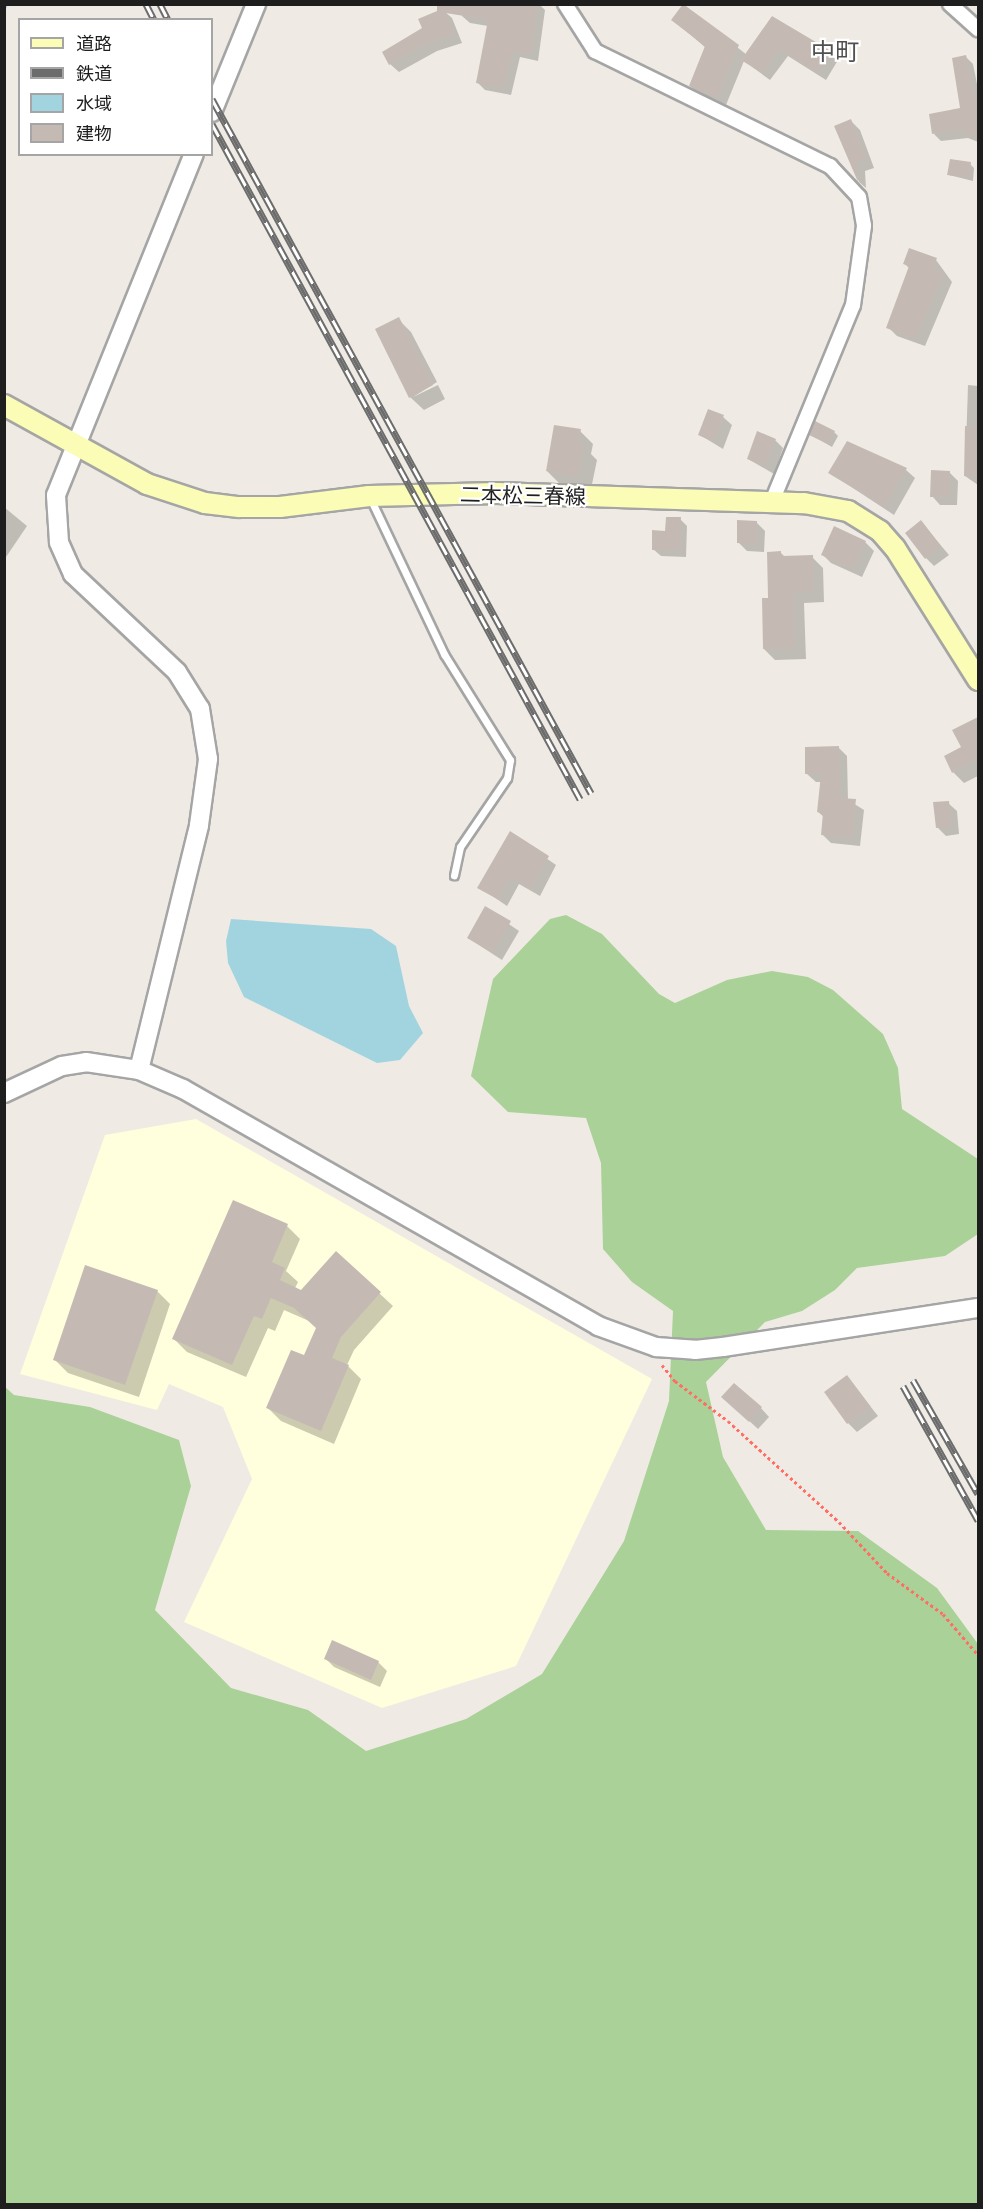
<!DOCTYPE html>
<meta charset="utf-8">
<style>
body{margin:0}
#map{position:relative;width:983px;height:2209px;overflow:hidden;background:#efebe4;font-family:"Titillium Web","Noto Sans JP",sans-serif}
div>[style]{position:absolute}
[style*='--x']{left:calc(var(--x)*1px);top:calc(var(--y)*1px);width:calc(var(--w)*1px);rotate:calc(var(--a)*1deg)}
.education>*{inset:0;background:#fffedd}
.forest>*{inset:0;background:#aad197}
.water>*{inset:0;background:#a2d4df}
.shadow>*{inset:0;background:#0003}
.stream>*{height:5px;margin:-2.5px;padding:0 2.5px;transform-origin:2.5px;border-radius:2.5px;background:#a2d4df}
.building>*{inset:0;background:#c4bab3}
.path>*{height:3px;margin-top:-1.5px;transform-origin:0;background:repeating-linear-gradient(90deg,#ff6e65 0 3px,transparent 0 6px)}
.roads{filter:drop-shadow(2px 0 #a5a5a5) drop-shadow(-2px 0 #a5a5a5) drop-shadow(0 2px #a5a5a5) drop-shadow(0 -2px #a5a5a5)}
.service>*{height:7px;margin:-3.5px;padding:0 3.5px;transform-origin:3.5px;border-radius:3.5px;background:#fff}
.minor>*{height:14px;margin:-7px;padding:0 7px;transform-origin:7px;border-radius:7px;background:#fff}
.tertiary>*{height:18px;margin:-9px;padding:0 9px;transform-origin:9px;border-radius:9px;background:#fff}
.secondary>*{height:20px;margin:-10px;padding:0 10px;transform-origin:10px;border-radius:10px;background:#fbfcb5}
.rail>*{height:7px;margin-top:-3.5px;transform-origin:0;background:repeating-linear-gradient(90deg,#fff 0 14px,#6c6c6c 0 28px);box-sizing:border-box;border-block:2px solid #6c6c6c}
span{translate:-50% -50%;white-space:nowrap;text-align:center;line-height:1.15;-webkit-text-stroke:4.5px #fff;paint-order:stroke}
.street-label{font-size:21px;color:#1e1e1e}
.quarter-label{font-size:24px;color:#515151}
.frame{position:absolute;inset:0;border:6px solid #1e1e1e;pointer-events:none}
.legend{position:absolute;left:18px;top:18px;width:195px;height:138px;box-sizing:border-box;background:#fff;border:2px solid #a5a5a5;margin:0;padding:8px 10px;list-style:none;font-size:18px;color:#1e1e1e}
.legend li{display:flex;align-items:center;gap:12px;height:30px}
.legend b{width:30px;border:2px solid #a5a5a5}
</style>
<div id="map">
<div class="education">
<div style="clip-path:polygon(196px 1119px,652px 1379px,516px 1666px,382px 1708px,184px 1622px,252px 1479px,223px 1407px,169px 1384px,157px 1410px,20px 1374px,105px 1135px)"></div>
</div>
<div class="forest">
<div style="clip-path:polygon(566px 915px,602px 934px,659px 994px,675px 1003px,727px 980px,772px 971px,808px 977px,833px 990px,883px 1034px,898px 1068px,902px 1109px,978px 1159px,978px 1234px,945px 1256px,857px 1268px,835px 1290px,802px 1311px,765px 1322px,706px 1382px,723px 1457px,766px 1530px,858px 1531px,937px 1588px,978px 1644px,978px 2204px,5px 2204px,4px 1386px,14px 1395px,90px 1407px,179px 1440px,191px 1486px,155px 1610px,231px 1688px,308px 1710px,366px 1751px,466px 1719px,542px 1674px,624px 1541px,669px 1401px,673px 1311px,632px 1282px,603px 1249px,601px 1163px,586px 1118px,508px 1112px,471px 1076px,493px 979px,550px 919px)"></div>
</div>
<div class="water">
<div style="clip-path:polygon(231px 919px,371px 929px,396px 946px,409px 1006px,423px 1033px,400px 1060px,377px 1063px,244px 997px,228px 963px,226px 941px)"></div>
</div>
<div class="shadow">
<div style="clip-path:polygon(464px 4px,539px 4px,545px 10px,538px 61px,520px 57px,511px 95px,485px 90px,477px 82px,488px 26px,470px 23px,462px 16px)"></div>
<div style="clip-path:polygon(684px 5px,747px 55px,772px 18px,838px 60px,826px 80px,788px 56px,770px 80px,744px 61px,726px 105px,699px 94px,690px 86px,706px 48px,673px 20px)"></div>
<div style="clip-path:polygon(443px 10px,452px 18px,462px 43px,437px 51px,399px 72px,390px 64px)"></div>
<div style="clip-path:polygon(966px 57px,973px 64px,978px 89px,978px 142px,968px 138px,941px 141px,934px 134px,962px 109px)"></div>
<div style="clip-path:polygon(851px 121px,860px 130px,874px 168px,865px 171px,866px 188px,859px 182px,836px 127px)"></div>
<div style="clip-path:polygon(970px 164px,974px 168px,973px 181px,949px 175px)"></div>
<div style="clip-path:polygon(936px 260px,952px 282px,925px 346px,897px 336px,888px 327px,910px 269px,905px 264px)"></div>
<div style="clip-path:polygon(398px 319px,411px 332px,437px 382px,413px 397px,438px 385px,445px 399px,424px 410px,410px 397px)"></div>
<div style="clip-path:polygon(968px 385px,978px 386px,978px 485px,965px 476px)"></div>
<div style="clip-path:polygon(723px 417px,732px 425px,723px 449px,700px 435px)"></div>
<div style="clip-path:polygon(580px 431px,593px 444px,591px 454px,597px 460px,591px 489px,560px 484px,547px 471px)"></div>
<div style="clip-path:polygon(834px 432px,838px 436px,832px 447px,811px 435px)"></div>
<div style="clip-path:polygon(775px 440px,783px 448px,774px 474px,748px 459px)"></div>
<div style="clip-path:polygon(847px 443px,906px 470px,915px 478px,894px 515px,830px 473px)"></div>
<div style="clip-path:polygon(949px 472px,958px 481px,957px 505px,940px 505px,932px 496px)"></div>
<div style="clip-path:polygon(4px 507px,27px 526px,4px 560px)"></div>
<div style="clip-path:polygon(680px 519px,687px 526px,686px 557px,661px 556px,653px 549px)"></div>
<div style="clip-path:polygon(756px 522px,765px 531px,764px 552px,747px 551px,738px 542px)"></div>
<div style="clip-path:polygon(921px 522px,949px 555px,934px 566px,926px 558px)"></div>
<div style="clip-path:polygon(865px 542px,874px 551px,862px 577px,831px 563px,823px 555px)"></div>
<div style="clip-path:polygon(781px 553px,785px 557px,812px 557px,823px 568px,824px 602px,804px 603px,806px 659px,775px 660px,764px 649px,769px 600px)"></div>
<div style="clip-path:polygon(978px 718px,978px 776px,964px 783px,953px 772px,963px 748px,954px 731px)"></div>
<div style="clip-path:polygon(838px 747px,847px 756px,848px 800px,864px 810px,860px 846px,831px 843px,822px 834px,824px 817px,818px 812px,821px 782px,816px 782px,807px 774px)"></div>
<div style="clip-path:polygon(948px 803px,957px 811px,959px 834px,946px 836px,937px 827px)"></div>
<div style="clip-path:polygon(510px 833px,556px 865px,540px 896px,519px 884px,507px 906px,479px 887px)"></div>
<div style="clip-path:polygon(485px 908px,519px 931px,502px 960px,468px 938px)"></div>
<div style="clip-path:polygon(287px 1226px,300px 1239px,286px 1271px,298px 1282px,295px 1288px,302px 1291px,336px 1253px,393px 1306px,354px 1350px,347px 1365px,361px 1379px,334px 1444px,281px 1421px,268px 1408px,305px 1357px,317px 1328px,309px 1321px,284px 1310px,275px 1331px,268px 1328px,246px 1377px,187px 1352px,174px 1339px)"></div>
<div style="clip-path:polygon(157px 1291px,170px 1304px,139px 1397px,68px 1373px,55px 1360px)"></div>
<div style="clip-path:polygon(847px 1377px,878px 1416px,857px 1432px,848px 1423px)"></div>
<div style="clip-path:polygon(732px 1405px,761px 1408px,769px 1417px,758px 1429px)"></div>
<div style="clip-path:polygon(333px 1642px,378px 1662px,387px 1671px,380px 1687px,334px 1667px,326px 1659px)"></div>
</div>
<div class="stream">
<div style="--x:4;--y:6;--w:2;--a:-63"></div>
</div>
<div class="building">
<div style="clip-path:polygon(437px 4px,538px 4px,531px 54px,513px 51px,503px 88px,476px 83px,488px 20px,446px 13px,454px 34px,428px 43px,389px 65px,382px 52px,422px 28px,418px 19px,437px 11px)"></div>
<div style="clip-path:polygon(683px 4px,739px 45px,717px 98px,689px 86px,705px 46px,671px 20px)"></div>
<div style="clip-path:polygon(772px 16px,831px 51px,818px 73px,779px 50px,762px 73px,741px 60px)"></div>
<div style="clip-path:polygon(966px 55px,978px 108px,978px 134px,965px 137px,964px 130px,932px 134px,929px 114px,960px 108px,952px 58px)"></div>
<div style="clip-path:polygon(851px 119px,867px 159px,857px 162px,858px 182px,834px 126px)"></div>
<div style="clip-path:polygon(950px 159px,971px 162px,969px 178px,947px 175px)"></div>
<div style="clip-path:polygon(909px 248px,937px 258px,933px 268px,944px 273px,916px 339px,886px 328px,909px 266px,903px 264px)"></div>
<div style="clip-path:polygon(399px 317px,433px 385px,409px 398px,375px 329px)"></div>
<div style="clip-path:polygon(708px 409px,724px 415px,714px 442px,698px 435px)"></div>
<div style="clip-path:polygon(815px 421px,835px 431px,828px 444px,809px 435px)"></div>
<div style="clip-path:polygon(554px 425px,581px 429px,578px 444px,584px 445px,578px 477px,546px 471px)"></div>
<div style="clip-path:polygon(965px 426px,978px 427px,978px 477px,964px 476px)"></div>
<div style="clip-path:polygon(757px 431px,776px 439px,765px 466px,747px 459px)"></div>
<div style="clip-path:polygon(847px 441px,907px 468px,885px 507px,828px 473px)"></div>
<div style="clip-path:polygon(931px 470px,950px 471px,949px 497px,930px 497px)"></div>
<div style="clip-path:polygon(666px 517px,681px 517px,679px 550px,652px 550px,652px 530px,665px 531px)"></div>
<div style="clip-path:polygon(737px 520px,757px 521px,756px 544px,737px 543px)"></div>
<div style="clip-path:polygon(921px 520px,941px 546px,925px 559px,905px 533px)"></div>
<div style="clip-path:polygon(834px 526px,866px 541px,853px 569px,821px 555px)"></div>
<div style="clip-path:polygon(781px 551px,781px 556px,813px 555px,814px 592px,794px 592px,795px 649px,763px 649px,762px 598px,768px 598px,767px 552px)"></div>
<div style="clip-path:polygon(978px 717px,978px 759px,952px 773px,944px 756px,961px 747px,952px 730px)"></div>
<div style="clip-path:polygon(839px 746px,840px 798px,856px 799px,852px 838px,821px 835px,823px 813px,817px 812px,821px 774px,805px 774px,805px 747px)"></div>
<div style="clip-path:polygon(949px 801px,951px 826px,936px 828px,933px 802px)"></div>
<div style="clip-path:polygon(510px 831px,549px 856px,531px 889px,511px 877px,499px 900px,477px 888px)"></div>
<div style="clip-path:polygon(485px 906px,511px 921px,493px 953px,467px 938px)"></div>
<div style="clip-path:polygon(233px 1200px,288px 1224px,272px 1262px,285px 1268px,280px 1280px,301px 1290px,336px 1251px,381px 1292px,341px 1337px,332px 1358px,349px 1365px,321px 1431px,266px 1408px,291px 1350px,304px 1355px,316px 1328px,294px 1308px,271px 1298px,262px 1319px,254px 1316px,232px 1365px,172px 1339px)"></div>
<div style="clip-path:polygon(85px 1265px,158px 1290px,125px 1385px,53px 1360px)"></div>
<div style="clip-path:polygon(847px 1375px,871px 1407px,847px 1424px,824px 1392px)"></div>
<div style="clip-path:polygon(734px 1383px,762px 1407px,749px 1422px,721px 1397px)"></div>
<div style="clip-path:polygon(332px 1640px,379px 1661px,371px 1680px,324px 1659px)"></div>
</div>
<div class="path">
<div style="--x:662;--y:1365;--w:21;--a:51"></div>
<div style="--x:675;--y:1381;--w:66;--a:37"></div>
<div style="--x:728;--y:1421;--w:150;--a:42.3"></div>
<div style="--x:839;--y:1522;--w:70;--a:46.7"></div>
<div style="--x:887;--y:1573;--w:69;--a:36.2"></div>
<div style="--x:943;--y:1614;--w:54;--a:49.5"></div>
</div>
<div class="roads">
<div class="service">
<div style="--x:370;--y:498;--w:173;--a:64.6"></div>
<div style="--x:444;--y:654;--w:125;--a:58.1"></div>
<div style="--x:510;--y:760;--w:18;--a:99"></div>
<div style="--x:507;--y:778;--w:83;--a:124.3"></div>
<div style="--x:460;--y:847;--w:29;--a:102"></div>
</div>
<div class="minor">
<div style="--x:565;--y:4;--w:56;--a:57.4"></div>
<div style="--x:595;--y:51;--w:262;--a:26.1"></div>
<div style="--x:830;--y:166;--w:42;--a:46.9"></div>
<div style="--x:859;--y:197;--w:29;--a:80"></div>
<div style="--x:864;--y:226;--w:80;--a:97.9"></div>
<div style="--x:853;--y:305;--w:213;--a:112.4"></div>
<div style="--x:950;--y:4;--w:38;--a:42"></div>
</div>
<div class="tertiary">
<div style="--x:212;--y:112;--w:117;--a:-67.8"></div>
<div style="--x:139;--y:1070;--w:252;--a:-76.2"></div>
<div style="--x:199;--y:825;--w:67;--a:-82.2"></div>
<div style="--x:208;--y:759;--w:51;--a:-99.1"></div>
<div style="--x:200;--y:709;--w:44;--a:-121.9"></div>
<div style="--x:177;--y:672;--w:143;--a:-136.7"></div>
<div style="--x:73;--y:574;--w:35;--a:-114"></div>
<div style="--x:59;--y:542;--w:47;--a:-93.7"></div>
<div style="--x:56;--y:495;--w:368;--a:-68"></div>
<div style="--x:4;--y:1093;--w:64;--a:-25"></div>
<div style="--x:62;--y:1066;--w:24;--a:-9"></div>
<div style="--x:86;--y:1062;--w:54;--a:8.6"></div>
<div style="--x:139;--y:1070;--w:48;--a:23.4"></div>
<div style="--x:183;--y:1089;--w:478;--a:29.7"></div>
<div style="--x:598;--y:1326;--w:62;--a:19.9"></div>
<div style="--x:656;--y:1347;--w:39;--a:4"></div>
<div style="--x:695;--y:1350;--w:28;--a:-6"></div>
<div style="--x:723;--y:1347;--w:258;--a:-8.7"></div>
</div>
<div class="secondary">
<div style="--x:4;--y:405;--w:163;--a:28.9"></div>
<div style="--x:147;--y:484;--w:61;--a:18.1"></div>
<div style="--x:205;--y:503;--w:34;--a:7"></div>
<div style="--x:239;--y:507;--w:41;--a:0"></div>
<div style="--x:280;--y:507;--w:90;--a:-7"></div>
<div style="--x:369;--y:496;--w:128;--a:-1.3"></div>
<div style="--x:497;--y:493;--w:307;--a:1.9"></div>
<div style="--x:804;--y:503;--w:45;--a:10.3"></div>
<div style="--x:848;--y:511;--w:38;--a:32"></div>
<div style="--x:880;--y:531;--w:23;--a:49"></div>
<div style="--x:895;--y:548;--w:156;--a:57.8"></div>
</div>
</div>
<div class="rail">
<div style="--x:146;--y:4;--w:18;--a:63"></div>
<div style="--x:160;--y:4;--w:18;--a:63"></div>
<div style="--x:212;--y:99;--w:791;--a:61.36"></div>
<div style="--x:212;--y:124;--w:769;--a:61.4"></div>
<div style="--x:913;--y:1380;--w:131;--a:60.3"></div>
<div style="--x:903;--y:1386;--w:154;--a:60.8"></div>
</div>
<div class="street-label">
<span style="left:523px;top:495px;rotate:1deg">二本松三春線</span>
</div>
<div class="quarter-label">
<span style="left:835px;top:52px">中町</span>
</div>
<div class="frame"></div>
<ul class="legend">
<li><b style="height:8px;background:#fbfcb5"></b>道路</li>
<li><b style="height:8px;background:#6c6c6c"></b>鉄道</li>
<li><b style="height:16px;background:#a2d4df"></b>水域</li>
<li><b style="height:16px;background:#c4bab3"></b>建物</li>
</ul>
</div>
